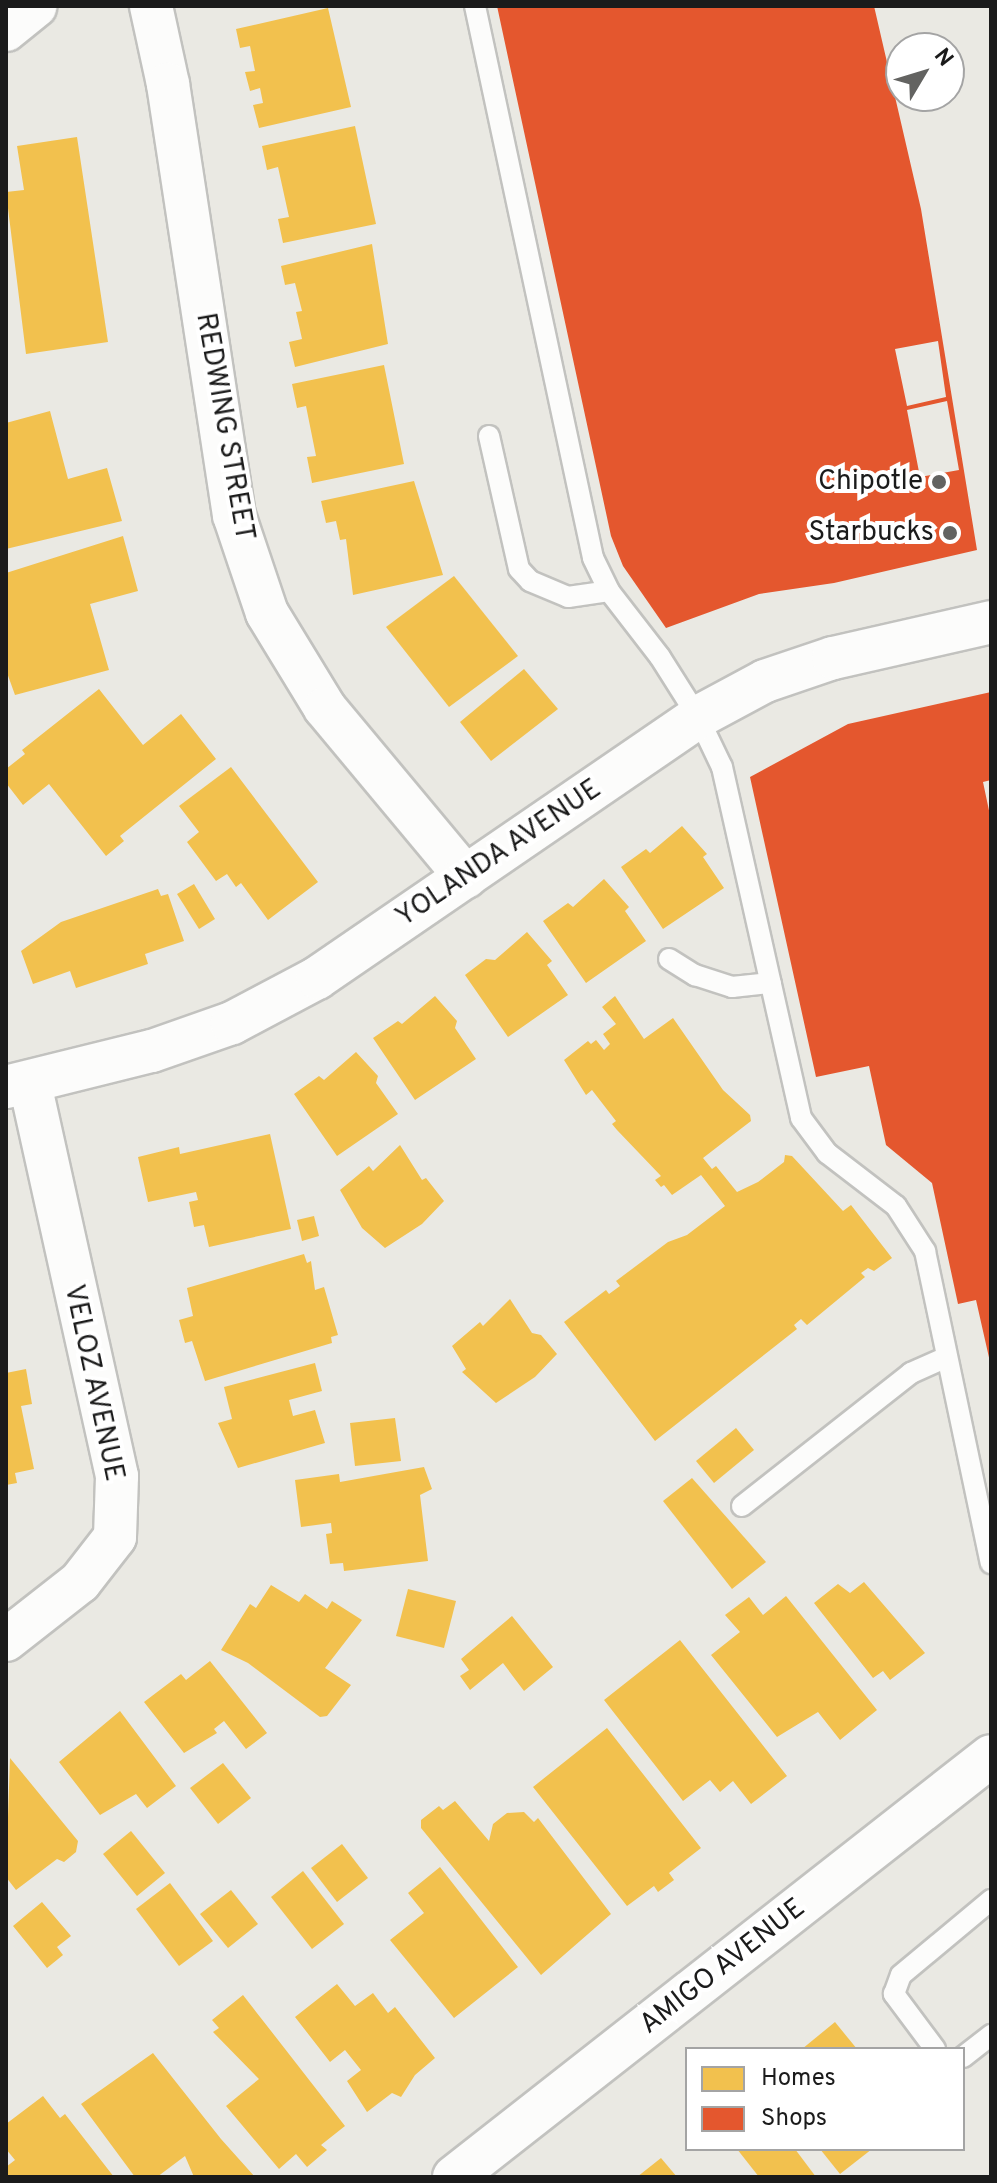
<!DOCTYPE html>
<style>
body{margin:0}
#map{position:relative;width:997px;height:2183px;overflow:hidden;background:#eae9e3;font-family:Overpass,sans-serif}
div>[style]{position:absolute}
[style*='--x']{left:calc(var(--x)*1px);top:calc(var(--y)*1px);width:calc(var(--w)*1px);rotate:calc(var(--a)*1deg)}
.homes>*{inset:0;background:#f2c14e}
.shops>*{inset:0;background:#e4572e}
.roads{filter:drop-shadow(2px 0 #c2c2bf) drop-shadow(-2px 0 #c2c2bf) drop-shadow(0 2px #c2c2bf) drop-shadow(0 -2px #c2c2bf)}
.service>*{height:20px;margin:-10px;padding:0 10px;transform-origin:10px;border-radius:10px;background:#fcfcfb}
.minor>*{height:42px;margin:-21px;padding:0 21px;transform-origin:21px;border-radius:21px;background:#fcfcfb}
.dots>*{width:22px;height:22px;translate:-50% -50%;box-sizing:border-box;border:4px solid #fff;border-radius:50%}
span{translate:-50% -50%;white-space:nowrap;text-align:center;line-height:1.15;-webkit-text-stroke:8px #fff;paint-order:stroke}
.street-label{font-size:28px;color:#1b1b1b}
.poi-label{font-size:28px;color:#1b1b1b}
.right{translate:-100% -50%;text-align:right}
.frame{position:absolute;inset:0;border:8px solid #1b1b1b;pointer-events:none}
.legend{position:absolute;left:685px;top:2047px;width:280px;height:104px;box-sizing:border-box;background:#fff;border:2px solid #a4a4a4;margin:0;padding:10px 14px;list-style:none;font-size:24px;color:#1b1b1b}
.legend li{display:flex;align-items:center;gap:16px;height:40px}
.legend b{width:40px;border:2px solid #a4a4a4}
.north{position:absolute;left:885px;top:32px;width:80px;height:80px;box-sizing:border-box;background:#fff;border:2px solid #a4a4a4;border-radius:50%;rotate:52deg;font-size:22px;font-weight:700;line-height:32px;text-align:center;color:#1b1b1b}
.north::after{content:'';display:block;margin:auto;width:28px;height:36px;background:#636361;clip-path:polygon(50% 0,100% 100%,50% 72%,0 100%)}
</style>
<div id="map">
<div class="homes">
<div style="clip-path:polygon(328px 8px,351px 107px,259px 128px,253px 105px,263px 103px,260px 88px,250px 91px,245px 72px,255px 71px,250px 46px,240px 48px,236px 29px)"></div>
<div style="clip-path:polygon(355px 126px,376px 224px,283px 243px,278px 219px,289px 217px,278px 167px,267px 170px,262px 146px)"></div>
<div style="clip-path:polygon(77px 137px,108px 342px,26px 354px,6px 192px,24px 190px,17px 146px)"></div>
<div style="clip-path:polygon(372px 244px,388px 344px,295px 367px,289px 342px,302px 339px,296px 312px,302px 311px,295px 283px,285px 285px,281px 266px)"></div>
<div style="clip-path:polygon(384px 365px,404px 464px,312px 483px,307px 457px,316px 456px,306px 406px,297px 408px,292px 384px)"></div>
<div style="clip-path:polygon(50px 411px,68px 479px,107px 468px,122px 521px,6px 549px,6px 423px)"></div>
<div style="clip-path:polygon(414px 481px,443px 575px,353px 595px,346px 539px,340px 540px,336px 521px,326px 523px,321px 501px)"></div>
<div style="clip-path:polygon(123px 536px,138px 591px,90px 604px,109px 670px,15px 695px,6px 670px,6px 573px)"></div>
<div style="clip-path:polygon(454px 576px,518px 656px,449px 707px,386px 627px)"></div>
<div style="clip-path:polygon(524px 669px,558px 709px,491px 761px,460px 722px)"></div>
<div style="clip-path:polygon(99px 689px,143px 745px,181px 714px,216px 759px,120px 836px,124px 841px,106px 856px,49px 784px,23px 805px,6px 783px,6px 769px,25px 754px,22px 750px)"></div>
<div style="clip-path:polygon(231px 767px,318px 882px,268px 920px,241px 883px,236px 887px,227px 874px,216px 881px,187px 842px,199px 832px,179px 806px)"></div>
<div style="clip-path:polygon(682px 826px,707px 854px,703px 857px,724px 888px,663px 929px,621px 867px,646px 849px,650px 853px)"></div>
<div style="clip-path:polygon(604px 879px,629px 907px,625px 911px,646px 941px,586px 983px,543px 921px,568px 903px,573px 907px)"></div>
<div style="clip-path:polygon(194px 884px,215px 919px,199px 929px,177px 894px)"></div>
<div style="clip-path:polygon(158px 889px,161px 896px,168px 894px,184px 941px,145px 954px,148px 964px,76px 988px,70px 971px,33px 984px,21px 951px,61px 922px)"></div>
<div style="clip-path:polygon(527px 932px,552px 961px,547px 965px,568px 995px,508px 1037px,465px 975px,486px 959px,495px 960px)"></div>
<div style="clip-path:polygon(435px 996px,457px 1021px,455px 1028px,476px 1059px,415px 1100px,373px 1038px,398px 1021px,402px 1024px)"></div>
<div style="clip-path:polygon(615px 996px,644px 1039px,673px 1018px,723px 1090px,750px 1115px,751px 1121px,703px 1158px,712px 1169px,716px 1166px,737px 1192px,758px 1182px,784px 1162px,785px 1155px,792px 1156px,843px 1211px,851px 1205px,892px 1258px,874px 1271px,868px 1268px,861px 1273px,865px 1277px,807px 1325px,801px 1319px,794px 1325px,797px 1329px,655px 1441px,564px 1322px,606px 1290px,609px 1294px,620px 1286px,616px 1281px,668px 1242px,687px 1235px,725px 1206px,701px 1175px,672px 1195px,664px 1185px,661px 1187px,655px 1180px,661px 1176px,617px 1130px,612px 1124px,616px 1121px,592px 1090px,586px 1095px,564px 1060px,588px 1041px,591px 1044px,596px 1040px,604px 1050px,610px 1044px,603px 1034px,616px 1024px,602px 1007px)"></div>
<div style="clip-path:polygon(356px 1052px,378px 1076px,376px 1083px,398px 1114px,337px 1156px,294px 1094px,319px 1076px,324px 1080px)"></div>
<div style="clip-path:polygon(270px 1134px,291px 1229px,209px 1247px,204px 1225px,194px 1227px,189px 1202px,198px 1200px,196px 1192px,148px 1202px,138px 1157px,179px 1147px,180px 1154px)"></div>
<div style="clip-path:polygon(400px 1145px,422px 1180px,426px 1178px,444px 1201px,422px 1224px,385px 1248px,362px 1228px,340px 1190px,369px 1166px,373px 1171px)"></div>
<div style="clip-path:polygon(314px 1216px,319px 1236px,302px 1241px,297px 1220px)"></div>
<div style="clip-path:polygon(304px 1254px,307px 1263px,311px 1261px,315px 1290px,324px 1287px,338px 1335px,331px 1337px,332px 1343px,205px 1381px,192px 1341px,185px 1343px,179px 1320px,193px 1316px,187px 1288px)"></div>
<div style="clip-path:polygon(510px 1299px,532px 1333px,541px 1335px,557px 1354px,535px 1377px,496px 1403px,462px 1372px,466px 1369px,452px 1346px,480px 1322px,483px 1326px)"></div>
<div style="clip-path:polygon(315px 1363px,322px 1391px,289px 1400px,293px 1416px,315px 1410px,325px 1443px,238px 1468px,218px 1423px,232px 1419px,224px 1387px)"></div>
<div style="clip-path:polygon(26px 1369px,32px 1404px,21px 1406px,34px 1469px,15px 1473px,17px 1483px,6px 1485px,6px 1373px)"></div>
<div style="clip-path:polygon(395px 1418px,401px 1461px,355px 1466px,350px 1423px)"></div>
<div style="clip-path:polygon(736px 1428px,754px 1450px,714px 1483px,696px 1461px)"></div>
<div style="clip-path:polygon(424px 1467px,432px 1489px,420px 1495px,428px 1561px,344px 1571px,343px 1563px,330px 1564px,326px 1534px,332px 1533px,331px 1523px,301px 1527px,295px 1480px,339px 1474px,340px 1482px)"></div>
<div style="clip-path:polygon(692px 1478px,766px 1562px,732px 1589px,663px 1501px)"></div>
<div style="clip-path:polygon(864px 1582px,925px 1653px,890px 1680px,883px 1671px,873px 1678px,814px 1603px,838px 1584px,850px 1593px)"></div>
<div style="clip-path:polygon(271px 1585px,299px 1602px,305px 1594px,327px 1609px,332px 1601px,362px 1620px,325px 1668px,351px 1685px,327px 1716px,320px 1717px,248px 1663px,221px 1650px,250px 1604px,256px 1608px)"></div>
<div style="clip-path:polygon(408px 1589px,456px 1601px,444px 1648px,396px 1636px)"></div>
<div style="clip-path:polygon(786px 1596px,877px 1710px,840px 1740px,818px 1712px,777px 1737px,711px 1655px,740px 1632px,725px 1615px,749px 1597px,763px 1615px)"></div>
<div style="clip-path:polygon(512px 1616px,553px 1667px,524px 1691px,503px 1663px,470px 1690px,460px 1676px,469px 1670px,461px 1659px)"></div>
<div style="clip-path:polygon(680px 1640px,787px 1776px,751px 1804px,733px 1781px,720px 1792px,710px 1780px,683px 1801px,604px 1700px)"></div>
<div style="clip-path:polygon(210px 1661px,267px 1733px,246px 1749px,224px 1721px,214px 1729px,217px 1733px,184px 1753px,144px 1702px,181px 1674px,186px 1680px)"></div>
<div style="clip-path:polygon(120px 1711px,176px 1786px,147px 1808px,136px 1794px,100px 1815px,59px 1762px)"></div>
<div style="clip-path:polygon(607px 1728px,701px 1848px,669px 1873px,674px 1880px,658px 1892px,654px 1886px,627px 1906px,533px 1787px)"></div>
<div style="clip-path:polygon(10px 1758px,78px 1841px,76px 1852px,64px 1862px,57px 1859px,16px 1890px,6px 1877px)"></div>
<div style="clip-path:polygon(223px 1763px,251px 1798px,218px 1824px,190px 1788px)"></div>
<div style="clip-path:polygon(455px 1801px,489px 1841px,493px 1824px,507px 1813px,524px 1812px,534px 1822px,538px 1818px,611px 1914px,541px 1975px,421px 1828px,421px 1820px,439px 1806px,443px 1810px)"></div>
<div style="clip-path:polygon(131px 1831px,165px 1873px,137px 1896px,103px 1854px)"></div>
<div style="clip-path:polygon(342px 1844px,368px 1878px,337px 1902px,311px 1868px)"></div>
<div style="clip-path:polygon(440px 1867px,518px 1967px,454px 2018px,390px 1940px,424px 1913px,408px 1893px)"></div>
<div style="clip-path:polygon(303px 1871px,344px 1924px,312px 1949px,271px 1897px)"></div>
<div style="clip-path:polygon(170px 1883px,213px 1941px,179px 1966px,136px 1909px)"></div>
<div style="clip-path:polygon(231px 1890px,258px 1924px,228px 1948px,200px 1914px)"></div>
<div style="clip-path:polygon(42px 1902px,71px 1936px,57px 1947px,63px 1955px,47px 1968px,13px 1926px)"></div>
<div style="clip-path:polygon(337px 1984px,355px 2006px,373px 1993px,388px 2013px,395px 2007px,435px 2058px,415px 2075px,401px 2097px,392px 2093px,367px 2112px,347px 2081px,361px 2070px,345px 2050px,330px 2062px,295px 2017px)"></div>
<div style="clip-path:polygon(243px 1995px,345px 2126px,321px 2145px,327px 2150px,307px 2167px,296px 2154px,279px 2169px,226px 2106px,259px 2079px,213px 2032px,219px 2028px,212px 2020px)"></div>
<div style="clip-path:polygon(835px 2022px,857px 2049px,802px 2049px)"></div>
<div style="clip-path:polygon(153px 2053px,221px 2139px,255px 2177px,194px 2177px,185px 2156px,157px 2177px,135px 2177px,81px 2104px)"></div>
<div style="clip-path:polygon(43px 2096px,60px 2118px,65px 2114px,114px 2177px,6px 2177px,6px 2167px,15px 2160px,6px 2149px,6px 2124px)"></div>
<div style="clip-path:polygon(737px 2149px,795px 2149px,816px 2177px,759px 2177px)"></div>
<div style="clip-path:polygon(820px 2149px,872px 2149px,840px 2174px)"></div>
<div style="clip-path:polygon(661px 2158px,677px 2177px,637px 2177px)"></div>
</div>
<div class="shops">
<div style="clip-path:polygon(evenodd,497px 6px,874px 6px,921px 209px,977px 550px,834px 583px,759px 594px,666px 628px,623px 566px,611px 536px,497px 6px,938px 341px,946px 397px,907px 406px,895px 349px,938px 341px,497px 6px,947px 401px,959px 470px,920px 477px,907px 410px,947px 401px)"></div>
<div style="clip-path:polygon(991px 692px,991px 780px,983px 782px,991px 820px,990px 1362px,976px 1300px,958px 1304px,932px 1183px,886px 1145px,869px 1066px,816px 1077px,750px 777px,848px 724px)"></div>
</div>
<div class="roads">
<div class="service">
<div style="--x:475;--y:6;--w:564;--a:77.93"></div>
<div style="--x:593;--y:558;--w:37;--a:64"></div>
<div style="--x:609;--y:591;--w:83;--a:52.3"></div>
<div style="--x:660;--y:657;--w:71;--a:57.7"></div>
<div style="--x:698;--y:717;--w:55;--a:64.4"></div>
<div style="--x:722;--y:767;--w:360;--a:77.3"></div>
<div style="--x:801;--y:1118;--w:44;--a:53.4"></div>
<div style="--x:827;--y:1153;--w:87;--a:37.5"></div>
<div style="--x:896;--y:1206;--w:54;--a:57.2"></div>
<div style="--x:925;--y:1251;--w:319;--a:78.1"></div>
<div style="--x:489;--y:436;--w:136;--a:77.3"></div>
<div style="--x:519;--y:569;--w:16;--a:47"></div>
<div style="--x:530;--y:581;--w:41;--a:22.8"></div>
<div style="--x:568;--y:597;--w:41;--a:-8.3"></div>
<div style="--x:669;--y:959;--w:31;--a:32"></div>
<div style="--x:695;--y:975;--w:39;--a:18"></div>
<div style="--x:732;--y:987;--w:39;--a:-6"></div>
<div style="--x:742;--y:1506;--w:215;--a:-38.2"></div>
<div style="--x:911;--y:1373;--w:39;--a:-24"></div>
<div style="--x:935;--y:2049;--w:69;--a:-126.7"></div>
<div style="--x:894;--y:1994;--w:20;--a:-70"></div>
<div style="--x:901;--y:1975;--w:117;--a:-39.8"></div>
<div style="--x:963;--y:2057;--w:36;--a:-38"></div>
</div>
<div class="minor">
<div style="--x:151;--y:6;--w:80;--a:77.7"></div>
<div style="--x:168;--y:84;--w:436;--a:81.3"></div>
<div style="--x:234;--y:515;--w:103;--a:71.4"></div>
<div style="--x:267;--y:613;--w:111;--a:58.6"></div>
<div style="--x:325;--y:708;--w:220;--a:50.2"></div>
<div style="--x:6;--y:30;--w:38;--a:-39"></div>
<div style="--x:6;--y:1087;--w:150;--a:-13.9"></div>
<div style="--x:152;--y:1051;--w:85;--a:-19.3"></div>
<div style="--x:232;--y:1023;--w:96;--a:-27.9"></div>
<div style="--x:317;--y:978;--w:462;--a:-34.4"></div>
<div style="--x:698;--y:717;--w:76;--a:-28.2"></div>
<div style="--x:765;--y:681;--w:72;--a:-18.7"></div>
<div style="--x:833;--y:658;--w:162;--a:-12.8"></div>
<div style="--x:6;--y:1640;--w:94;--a:-38.1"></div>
<div style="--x:80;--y:1582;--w:57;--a:-52.1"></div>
<div style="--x:115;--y:1537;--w:61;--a:-88.1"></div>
<div style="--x:117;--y:1476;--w:403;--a:-102.5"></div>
<div style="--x:454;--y:2177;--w:682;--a:-38.1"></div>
</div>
</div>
<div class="dots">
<div style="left:939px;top:482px;background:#636361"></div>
<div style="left:950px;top:533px;background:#636361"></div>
</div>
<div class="street-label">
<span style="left:224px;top:427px;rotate:80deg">REDWING STREET</span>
<span style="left:499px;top:854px;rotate:-34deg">YOLANDA AVENUE</span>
<span style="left:93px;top:1383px;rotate:78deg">VELOZ AVENUE</span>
<span style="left:723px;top:1967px;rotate:-38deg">AMIGO AVENUE</span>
</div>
<div class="poi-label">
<span class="right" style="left:923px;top:482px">Chipotle</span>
<span class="right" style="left:934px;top:533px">Starbucks</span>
</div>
<div class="frame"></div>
<ul class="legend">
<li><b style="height:22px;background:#f2c14e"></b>Homes</li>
<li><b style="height:22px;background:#e4572e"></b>Shops</li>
</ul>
<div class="north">N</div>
</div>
